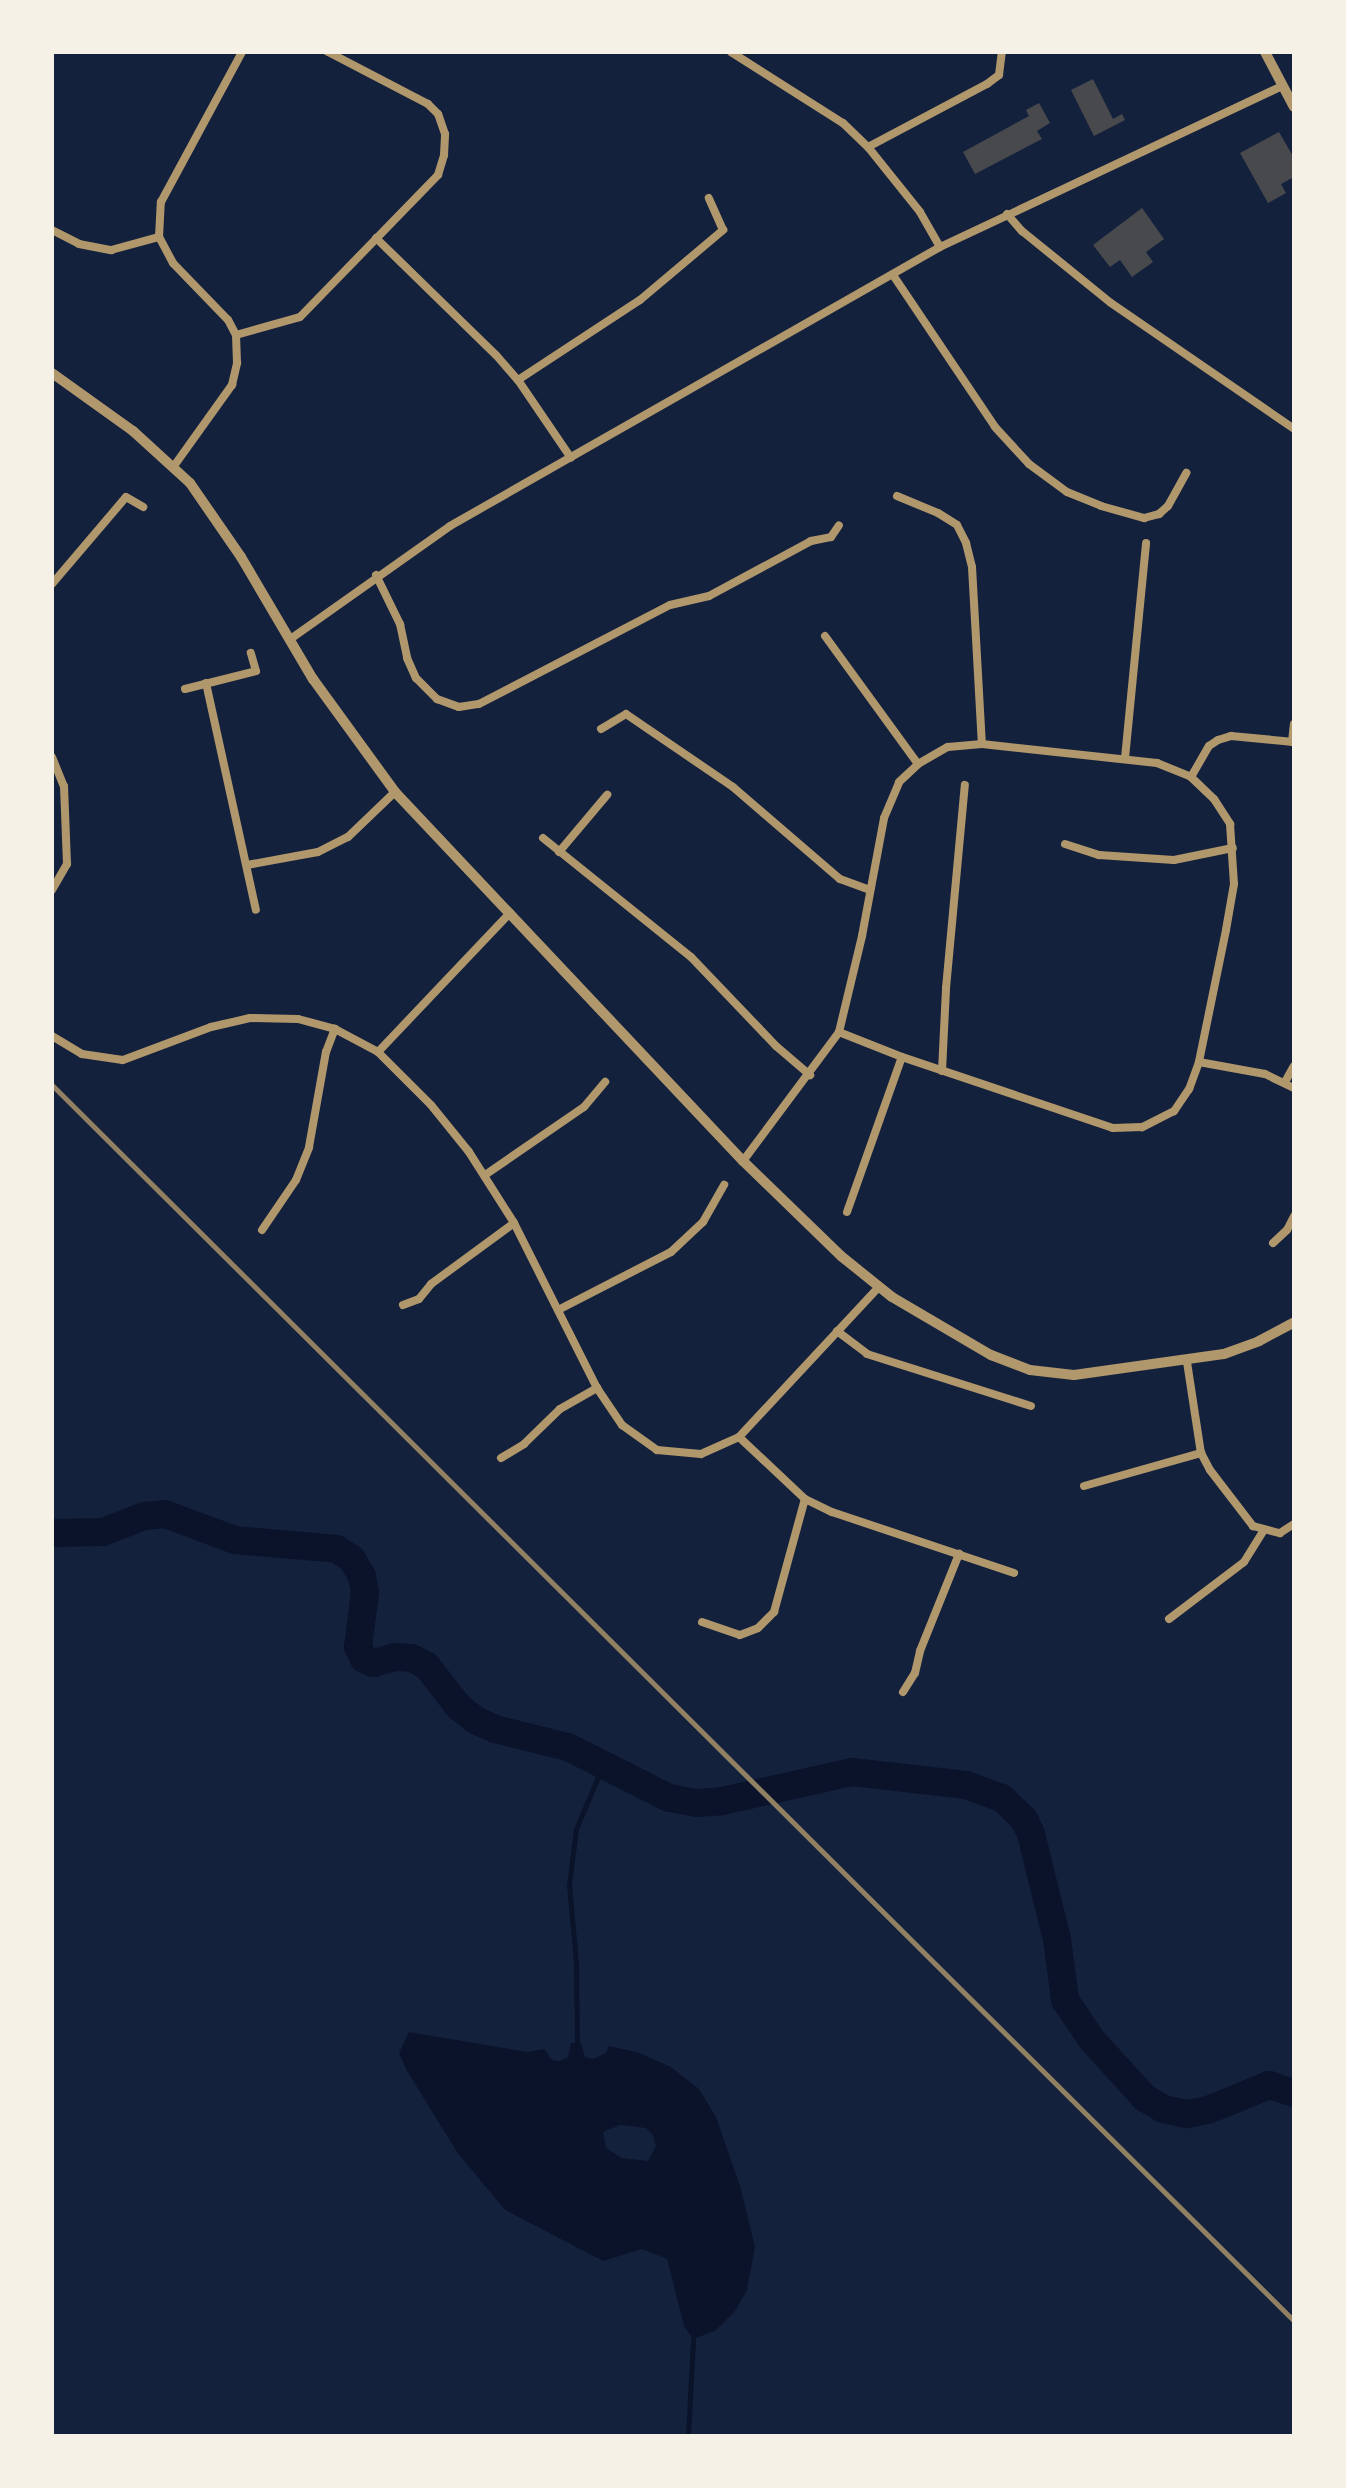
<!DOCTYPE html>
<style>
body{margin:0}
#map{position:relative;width:1346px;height:2488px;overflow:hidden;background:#14213d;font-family:"Archivo Narrow",sans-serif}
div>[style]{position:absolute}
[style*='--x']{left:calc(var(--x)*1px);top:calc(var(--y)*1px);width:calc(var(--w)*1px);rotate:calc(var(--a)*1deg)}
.water>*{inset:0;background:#0b132b}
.stream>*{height:5px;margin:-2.5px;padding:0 2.5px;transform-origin:2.5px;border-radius:2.5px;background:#0b132b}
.river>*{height:28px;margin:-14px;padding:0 14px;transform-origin:14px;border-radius:14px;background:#0b132b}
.building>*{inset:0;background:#48494c}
.minor>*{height:8px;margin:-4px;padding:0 4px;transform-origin:4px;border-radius:4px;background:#b1986c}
.tertiary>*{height:10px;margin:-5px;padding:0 5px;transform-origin:5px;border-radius:5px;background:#b1986c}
.rail>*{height:5px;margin:-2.5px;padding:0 2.5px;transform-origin:2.5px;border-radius:2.5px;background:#918062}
span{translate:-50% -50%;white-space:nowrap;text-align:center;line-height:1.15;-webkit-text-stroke:8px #f6f1e7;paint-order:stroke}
.frame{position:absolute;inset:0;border:54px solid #f6f1e7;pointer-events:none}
</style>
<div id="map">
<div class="water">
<div style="clip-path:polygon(evenodd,409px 2032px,527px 2052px,544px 2049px,552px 2060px,560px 2061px,568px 2057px,571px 2043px,581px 2043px,585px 2057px,593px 2059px,606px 2053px,609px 2046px,637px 2052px,671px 2067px,699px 2089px,716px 2117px,741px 2189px,755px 2247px,747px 2290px,735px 2311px,715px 2331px,693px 2339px,684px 2326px,667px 2259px,642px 2249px,603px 2261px,505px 2210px,457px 2152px,407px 2071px,399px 2053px,409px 2032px,620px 2125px,646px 2128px,653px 2135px,656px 2146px,648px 2161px,622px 2158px,606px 2148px,603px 2132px,620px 2125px)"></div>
</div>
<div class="stream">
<div style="--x:577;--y:2047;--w:84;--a:-90.7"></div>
<div style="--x:576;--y:1963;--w:78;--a:-95.1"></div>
<div style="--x:569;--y:1885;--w:56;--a:-82.9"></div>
<div style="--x:576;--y:1829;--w:69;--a:-67.1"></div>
<div style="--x:688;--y:2436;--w:97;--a:-87"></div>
</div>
<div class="river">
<div style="--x:52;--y:1533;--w:51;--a:-1.1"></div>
<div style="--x:103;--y:1532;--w:44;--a:-21.3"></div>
<div style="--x:144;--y:1516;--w:21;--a:-5"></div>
<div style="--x:165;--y:1514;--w:75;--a:20.4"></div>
<div style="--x:235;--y:1540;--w:102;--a:5"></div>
<div style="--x:337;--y:1549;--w:18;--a:34"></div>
<div style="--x:352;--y:1559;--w:20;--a:60"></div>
<div style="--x:362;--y:1576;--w:17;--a:80"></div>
<div style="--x:365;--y:1593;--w:54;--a:97.4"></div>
<div style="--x:358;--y:1647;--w:13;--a:63"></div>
<div style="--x:364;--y:1659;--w:10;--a:24"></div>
<div style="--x:373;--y:1663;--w:24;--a:-15"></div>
<div style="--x:396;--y:1657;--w:16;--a:4"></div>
<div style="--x:412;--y:1658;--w:17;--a:28"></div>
<div style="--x:427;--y:1666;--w:51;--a:52.2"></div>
<div style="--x:458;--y:1706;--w:22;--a:39"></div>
<div style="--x:475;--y:1720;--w:22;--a:24"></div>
<div style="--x:495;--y:1729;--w:75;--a:13.9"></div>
<div style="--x:568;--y:1747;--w:113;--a:26.8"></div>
<div style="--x:669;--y:1798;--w:27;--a:10"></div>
<div style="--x:696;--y:1803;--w:26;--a:-4"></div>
<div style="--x:722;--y:1801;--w:133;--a:-12.6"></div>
<div style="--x:852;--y:1772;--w:115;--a:6.5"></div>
<div style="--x:966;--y:1785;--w:38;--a:20"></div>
<div style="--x:1002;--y:1798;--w:30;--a:44"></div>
<div style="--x:1024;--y:1819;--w:17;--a:65"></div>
<div style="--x:1031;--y:1834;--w:108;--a:76.1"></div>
<div style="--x:1057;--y:1939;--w:62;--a:82.5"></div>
<div style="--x:1065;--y:2000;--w:48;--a:56"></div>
<div style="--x:1092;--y:2040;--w:79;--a:47.6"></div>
<div style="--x:1145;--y:2098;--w:21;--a:31"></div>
<div style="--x:1163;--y:2109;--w:25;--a:12"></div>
<div style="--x:1187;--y:2114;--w:21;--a:-11"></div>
<div style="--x:1208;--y:2110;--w:66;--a:-22.3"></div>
<div style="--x:1269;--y:2085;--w:26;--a:18"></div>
</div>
<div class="building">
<div style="clip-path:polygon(1093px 79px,1113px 119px,1122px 114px,1125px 120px,1094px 136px,1071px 90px)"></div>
<div style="clip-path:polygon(1039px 103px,1050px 123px,1037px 131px,1042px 139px,975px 174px,963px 152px,1029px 116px,1026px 110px)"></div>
<div style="clip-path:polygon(1279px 132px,1294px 158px,1294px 177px,1281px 184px,1286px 193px,1268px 203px,1240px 153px)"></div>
<div style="clip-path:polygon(1142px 208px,1164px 239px,1146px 252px,1153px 262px,1132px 277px,1120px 260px,1110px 267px,1093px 245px)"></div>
</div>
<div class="minor">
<div style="--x:731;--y:52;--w:133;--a:32.4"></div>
<div style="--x:843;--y:123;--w:35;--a:44"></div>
<div style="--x:868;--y:147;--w:83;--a:51.3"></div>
<div style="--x:920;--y:212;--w:40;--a:60.3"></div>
<div style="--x:868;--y:147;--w:135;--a:-27.9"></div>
<div style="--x:987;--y:84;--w:15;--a:-37"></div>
<div style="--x:999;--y:75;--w:23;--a:-83"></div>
<div style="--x:1007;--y:214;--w:23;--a:49"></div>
<div style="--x:1022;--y:231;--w:114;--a:39"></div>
<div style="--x:1111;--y:303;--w:222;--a:34.5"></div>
<div style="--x:52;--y:230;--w:30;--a:27"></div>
<div style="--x:79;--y:244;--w:33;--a:11"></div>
<div style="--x:111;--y:250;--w:50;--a:-15.2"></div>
<div style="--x:376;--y:238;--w:168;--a:44.3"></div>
<div style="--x:496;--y:355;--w:33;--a:49"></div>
<div style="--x:518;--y:380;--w:94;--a:55.8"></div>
<div style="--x:893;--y:275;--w:183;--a:56.1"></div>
<div style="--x:995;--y:427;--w:50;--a:47.4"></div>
<div style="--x:1029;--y:464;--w:47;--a:36.4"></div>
<div style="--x:1067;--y:492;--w:37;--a:22"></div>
<div style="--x:1101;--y:506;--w:45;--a:15.6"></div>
<div style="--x:1144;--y:518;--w:16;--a:-15"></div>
<div style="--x:1159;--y:514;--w:12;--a:-42"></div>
<div style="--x:1168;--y:506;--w:38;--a:-61"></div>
<div style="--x:236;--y:335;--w:66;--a:-15.7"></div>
<div style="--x:300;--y:317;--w:198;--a:-45.8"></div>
<div style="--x:438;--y:175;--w:21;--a:-73"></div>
<div style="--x:444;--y:155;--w:21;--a:-87"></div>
<div style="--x:445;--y:134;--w:21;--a:-109"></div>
<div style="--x:438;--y:114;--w:14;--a:-135"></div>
<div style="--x:428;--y:104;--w:113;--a:-152.5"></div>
<div style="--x:518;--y:380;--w:146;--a:-33.3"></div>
<div style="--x:640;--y:300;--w:109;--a:-40.1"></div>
<div style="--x:723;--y:230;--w:35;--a:-114"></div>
<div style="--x:174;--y:466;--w:100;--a:-54.4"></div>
<div style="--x:232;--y:385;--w:23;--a:-77"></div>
<div style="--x:237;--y:363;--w:28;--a:-92"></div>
<div style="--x:236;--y:335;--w:17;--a:-118"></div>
<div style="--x:228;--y:320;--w:79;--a:-134"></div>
<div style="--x:173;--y:263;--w:30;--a:-118"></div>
<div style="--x:159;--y:237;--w:35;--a:-87"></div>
<div style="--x:161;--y:202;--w:170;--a:-61.6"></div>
<div style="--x:897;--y:496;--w:44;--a:22.5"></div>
<div style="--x:938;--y:513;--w:22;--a:32"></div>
<div style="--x:957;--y:525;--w:20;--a:63"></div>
<div style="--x:966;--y:543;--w:25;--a:76"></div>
<div style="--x:972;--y:567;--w:177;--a:86.8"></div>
<div style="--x:376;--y:575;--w:55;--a:63.9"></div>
<div style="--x:400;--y:624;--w:35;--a:78"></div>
<div style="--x:407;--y:658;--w:22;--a:66"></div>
<div style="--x:416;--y:678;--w:30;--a:45"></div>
<div style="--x:437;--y:699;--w:23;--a:20"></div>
<div style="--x:459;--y:707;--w:20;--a:-9"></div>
<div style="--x:479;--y:704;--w:215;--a:-27.4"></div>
<div style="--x:670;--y:605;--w:40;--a:-13"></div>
<div style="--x:709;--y:596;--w:116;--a:-28.3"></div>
<div style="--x:811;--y:541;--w:20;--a:-11"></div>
<div style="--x:831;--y:537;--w:14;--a:-56"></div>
<div style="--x:52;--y:584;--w:114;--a:-49.6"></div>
<div style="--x:126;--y:497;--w:20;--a:30"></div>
<div style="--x:825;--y:636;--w:158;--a:54"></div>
<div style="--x:289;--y:640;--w:197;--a:-35.3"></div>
<div style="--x:450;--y:526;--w:564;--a:-29.66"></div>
<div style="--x:940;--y:247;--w:378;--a:-25.2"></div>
<div style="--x:206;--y:683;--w:232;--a:77.6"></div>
<div style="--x:185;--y:689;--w:73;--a:-14.2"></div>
<div style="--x:256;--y:671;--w:19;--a:-106"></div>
<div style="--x:601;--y:729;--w:29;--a:-31"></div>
<div style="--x:626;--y:714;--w:130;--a:34.3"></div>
<div style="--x:733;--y:787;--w:141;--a:40.7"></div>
<div style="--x:840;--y:879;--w:32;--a:20"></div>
<div style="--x:1292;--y:742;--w:18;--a:-84"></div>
<div style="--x:52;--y:757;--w:31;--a:68"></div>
<div style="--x:64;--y:786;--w:78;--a:87.8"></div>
<div style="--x:67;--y:864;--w:30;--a:120"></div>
<div style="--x:1125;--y:758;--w:216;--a:-84.4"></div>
<div style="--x:1191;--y:777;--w:36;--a:-60"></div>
<div style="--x:1209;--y:746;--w:11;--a:-34"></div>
<div style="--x:1218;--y:740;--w:14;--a:-17"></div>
<div style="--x:1231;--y:736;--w:63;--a:5.4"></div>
<div style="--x:543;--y:838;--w:190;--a:38.8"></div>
<div style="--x:691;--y:957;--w:123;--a:46.3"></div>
<div style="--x:776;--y:1046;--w:45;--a:40.5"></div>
<div style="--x:1065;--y:844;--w:36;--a:18"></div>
<div style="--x:1099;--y:855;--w:75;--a:3.8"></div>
<div style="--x:1174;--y:860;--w:60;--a:-11.5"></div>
<div style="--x:559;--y:852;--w:75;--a:-49.9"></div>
<div style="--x:247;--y:865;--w:72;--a:-10.4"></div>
<div style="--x:318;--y:852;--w:34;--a:-27"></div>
<div style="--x:348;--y:837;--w:65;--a:-43.8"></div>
<div style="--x:52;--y:1036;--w:35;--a:31"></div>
<div style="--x:82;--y:1054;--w:41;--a:8.3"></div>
<div style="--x:123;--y:1060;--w:94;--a:-20.6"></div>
<div style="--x:211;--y:1027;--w:40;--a:-13"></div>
<div style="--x:250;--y:1018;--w:48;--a:1.2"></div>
<div style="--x:298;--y:1019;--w:38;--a:15"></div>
<div style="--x:335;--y:1029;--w:49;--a:28.1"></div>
<div style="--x:378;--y:1052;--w:75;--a:45"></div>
<div style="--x:431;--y:1105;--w:60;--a:51"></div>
<div style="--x:469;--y:1152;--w:84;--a:57.6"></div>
<div style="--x:514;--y:1223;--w:185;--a:63.3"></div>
<div style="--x:597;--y:1388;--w:45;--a:56"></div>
<div style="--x:622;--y:1425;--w:43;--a:35.5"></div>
<div style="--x:657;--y:1450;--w:44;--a:5.2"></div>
<div style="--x:701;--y:1454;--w:42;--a:-24.1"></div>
<div style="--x:739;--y:1437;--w:205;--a:-47"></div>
<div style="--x:378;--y:1052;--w:192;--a:-46.5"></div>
<div style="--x:1199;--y:1062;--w:67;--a:10.3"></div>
<div style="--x:1265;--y:1074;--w:32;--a:26"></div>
<div style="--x:942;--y:1071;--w:83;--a:-87.2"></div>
<div style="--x:946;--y:988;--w:204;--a:-84.7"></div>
<div style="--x:1285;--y:1082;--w:18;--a:-61"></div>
<div style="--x:743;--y:1161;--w:161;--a:-53.3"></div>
<div style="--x:839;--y:1032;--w:99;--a:-76.5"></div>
<div style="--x:862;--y:936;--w:120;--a:-79.4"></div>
<div style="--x:884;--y:818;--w:39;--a:-67"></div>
<div style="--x:899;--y:782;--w:26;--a:-43"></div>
<div style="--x:918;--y:764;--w:34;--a:-30"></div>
<div style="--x:948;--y:747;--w:34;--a:-5"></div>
<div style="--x:982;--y:744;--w:176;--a:6.2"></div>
<div style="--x:1157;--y:763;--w:37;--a:22"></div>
<div style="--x:1191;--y:777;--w:32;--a:44"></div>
<div style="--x:1214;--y:799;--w:30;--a:57"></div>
<div style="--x:1230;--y:824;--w:60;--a:86.2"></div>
<div style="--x:1234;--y:884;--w:47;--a:99.9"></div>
<div style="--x:1226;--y:930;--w:135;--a:101.6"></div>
<div style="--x:1199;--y:1062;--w:29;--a:110"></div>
<div style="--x:1189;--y:1089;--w:27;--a:124"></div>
<div style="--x:1174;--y:1111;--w:36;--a:153"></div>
<div style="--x:1142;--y:1127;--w:29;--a:178"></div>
<div style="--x:1113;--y:1128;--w:223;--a:-161.4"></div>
<div style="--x:902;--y:1057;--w:68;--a:-158.4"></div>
<div style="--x:485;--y:1175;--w:120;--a:-34.5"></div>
<div style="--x:584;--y:1107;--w:33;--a:-50"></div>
<div style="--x:847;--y:1212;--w:164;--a:-70.5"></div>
<div style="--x:262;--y:1230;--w:60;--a:-55.8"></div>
<div style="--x:296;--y:1180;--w:35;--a:-68"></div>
<div style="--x:309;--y:1147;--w:97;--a:-79.9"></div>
<div style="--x:326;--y:1052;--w:25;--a:-69"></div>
<div style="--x:1273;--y:1243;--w:19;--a:-43"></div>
<div style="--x:1287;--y:1230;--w:16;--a:-63"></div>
<div style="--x:403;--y:1305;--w:17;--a:-21"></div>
<div style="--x:419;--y:1299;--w:19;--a:-51"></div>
<div style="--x:431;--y:1284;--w:103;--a:-36.3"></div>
<div style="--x:560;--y:1309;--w:125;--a:-27.2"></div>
<div style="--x:671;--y:1252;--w:44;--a:-43.2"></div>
<div style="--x:703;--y:1222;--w:43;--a:-60.4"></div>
<div style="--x:837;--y:1331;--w:38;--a:37"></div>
<div style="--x:867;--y:1354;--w:172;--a:17.6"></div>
<div style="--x:1187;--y:1362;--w:92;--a:81.3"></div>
<div style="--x:1201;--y:1453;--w:19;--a:62"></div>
<div style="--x:1210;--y:1470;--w:71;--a:52.5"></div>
<div style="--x:1253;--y:1526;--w:28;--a:15"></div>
<div style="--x:1280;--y:1533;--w:17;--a:-33"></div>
<div style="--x:739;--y:1437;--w:91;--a:43.2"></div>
<div style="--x:805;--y:1499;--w:30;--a:26"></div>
<div style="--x:832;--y:1512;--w:192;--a:18.5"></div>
<div style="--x:501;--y:1458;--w:27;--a:-31"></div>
<div style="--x:524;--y:1444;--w:50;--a:-44.2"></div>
<div style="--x:560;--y:1409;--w:43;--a:-29.6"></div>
<div style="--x:1084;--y:1486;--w:122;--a:-15.8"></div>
<div style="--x:1169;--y:1619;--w:94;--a:-37.2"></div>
<div style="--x:1244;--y:1562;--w:36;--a:-58"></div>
<div style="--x:702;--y:1622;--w:40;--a:18.9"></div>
<div style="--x:740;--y:1635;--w:19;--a:-21"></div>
<div style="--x:758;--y:1628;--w:23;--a:-45"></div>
<div style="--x:774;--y:1612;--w:117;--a:-74.7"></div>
<div style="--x:903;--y:1692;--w:22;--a:-58"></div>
<div style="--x:915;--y:1673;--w:23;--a:-77"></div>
<div style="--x:920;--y:1651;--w:105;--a:-68.1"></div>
</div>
<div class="tertiary">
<div style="--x:1265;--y:52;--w:62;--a:62.2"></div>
<div style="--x:52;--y:373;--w:100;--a:35.6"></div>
<div style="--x:133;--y:431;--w:77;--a:42.4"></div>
<div style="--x:190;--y:483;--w:90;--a:55.4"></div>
<div style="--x:241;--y:557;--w:142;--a:59.5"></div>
<div style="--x:313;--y:679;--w:140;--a:54"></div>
<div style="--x:395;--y:792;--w:507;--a:46.68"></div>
<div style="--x:743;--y:1161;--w:136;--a:44.1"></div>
<div style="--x:841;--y:1256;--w:65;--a:38.8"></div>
<div style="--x:892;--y:1297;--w:115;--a:30.4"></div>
<div style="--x:991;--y:1355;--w:42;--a:21"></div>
<div style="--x:1030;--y:1370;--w:44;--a:6.5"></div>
<div style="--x:1074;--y:1375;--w:151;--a:-8"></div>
<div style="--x:1224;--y:1354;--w:37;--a:-20"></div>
<div style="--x:1259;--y:1341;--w:40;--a:-28"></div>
</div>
<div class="rail">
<div style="--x:52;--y:1085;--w:1752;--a:44.86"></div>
</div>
<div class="frame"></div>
</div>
